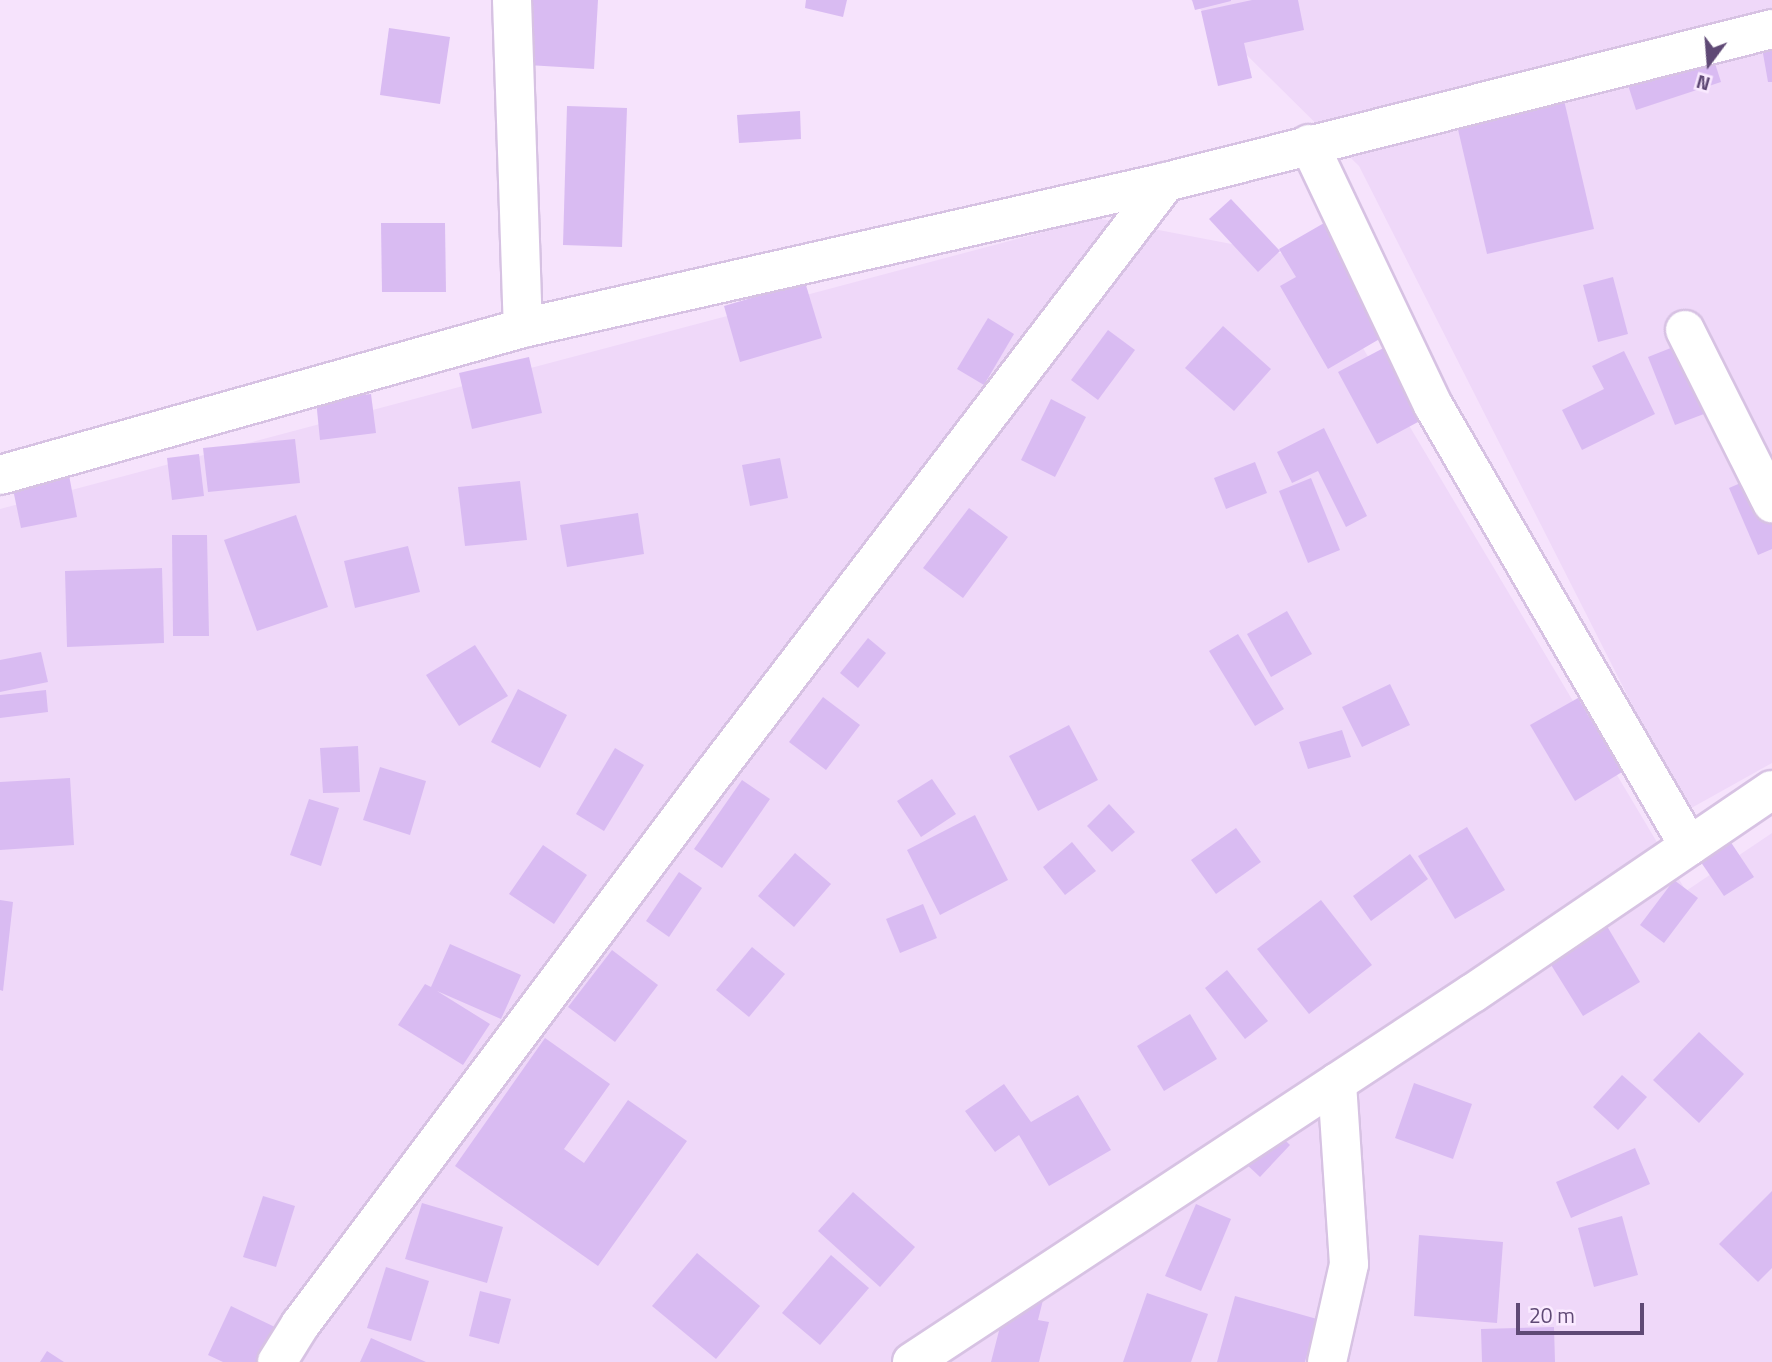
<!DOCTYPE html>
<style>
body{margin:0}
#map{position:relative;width:1772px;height:1362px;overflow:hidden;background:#f6e3fc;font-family:"Titillium Web",sans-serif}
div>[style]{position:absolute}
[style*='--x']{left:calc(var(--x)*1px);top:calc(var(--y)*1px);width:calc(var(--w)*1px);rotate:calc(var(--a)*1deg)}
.residential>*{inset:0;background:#efd8f9}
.building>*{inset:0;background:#d9bbf2}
.roads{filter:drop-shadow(2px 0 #d7c2e3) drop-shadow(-2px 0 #d7c2e3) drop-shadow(0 2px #d7c2e3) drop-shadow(0 -2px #d7c2e3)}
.minor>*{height:38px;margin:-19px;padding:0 19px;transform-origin:19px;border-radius:19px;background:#fff}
span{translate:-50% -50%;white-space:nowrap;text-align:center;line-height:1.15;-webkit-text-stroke:6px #faeaff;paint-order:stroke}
.north{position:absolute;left:1674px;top:28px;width:70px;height:70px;-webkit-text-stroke:5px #faeaff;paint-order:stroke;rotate:196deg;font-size:19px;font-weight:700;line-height:28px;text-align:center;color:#5f4975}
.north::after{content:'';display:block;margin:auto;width:24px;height:32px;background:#5f4975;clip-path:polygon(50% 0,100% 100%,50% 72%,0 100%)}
.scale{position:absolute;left:1516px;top:1303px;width:128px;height:32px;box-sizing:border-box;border:4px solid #5f4975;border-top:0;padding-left:9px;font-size:21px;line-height:24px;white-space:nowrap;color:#5f4975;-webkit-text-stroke:5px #faeaff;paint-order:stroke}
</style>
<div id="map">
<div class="residential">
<div style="clip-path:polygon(1191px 0,1772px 0,1772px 763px,1686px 811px,1359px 166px)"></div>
<div style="clip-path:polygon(1096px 218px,1310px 259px,1686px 891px,1772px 833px,1772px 1362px,0 1362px,0 509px)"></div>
</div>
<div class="building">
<div style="clip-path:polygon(514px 0,598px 0,594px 69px,511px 64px)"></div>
<div style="clip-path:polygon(806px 0,847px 0,843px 17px,805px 8px)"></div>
<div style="clip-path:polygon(1192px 0,1231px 0,1231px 1px,1195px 10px)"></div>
<div style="clip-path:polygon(1252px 0,1298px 0,1304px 30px,1244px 43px,1252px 78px,1218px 86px,1201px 11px)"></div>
<div style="clip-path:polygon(1772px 23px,1772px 82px,1768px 82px,1758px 25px)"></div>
<div style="clip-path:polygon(389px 28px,450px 37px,440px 104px,380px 95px)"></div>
<div style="clip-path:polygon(1705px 32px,1721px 82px,1636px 110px,1620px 60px)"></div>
<div style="clip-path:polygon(1557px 70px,1594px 229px,1487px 254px,1450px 95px)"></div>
<div style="clip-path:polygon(567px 106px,627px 108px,622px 247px,563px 245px)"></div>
<div style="clip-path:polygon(800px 111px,801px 139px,739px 143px,737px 115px)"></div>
<div style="clip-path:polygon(1231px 199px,1280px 251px,1258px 272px,1209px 219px)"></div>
<div style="clip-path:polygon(1331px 219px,1395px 330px,1328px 369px,1280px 286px,1296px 277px,1279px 249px)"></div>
<div style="clip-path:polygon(381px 223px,445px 223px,446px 292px,382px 292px)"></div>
<div style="clip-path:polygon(1613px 277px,1628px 334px,1598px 342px,1583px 285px)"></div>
<div style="clip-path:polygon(805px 282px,822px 338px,740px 362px,724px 306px)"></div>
<div style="clip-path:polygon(988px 318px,1014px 334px,984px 385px,957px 369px)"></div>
<div style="clip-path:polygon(1223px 326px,1271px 369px,1234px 411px,1185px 368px)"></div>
<div style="clip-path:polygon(1108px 330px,1135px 350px,1098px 400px,1071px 380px)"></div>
<div style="clip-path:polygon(1691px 340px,1717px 409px,1675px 425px,1648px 357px)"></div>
<div style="clip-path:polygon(1393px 343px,1431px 415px,1377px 444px,1338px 372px)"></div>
<div style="clip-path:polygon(1624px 351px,1655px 414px,1582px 450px,1562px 410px,1604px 389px,1592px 366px)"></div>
<div style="clip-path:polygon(529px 357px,542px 413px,472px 429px,459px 373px)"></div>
<div style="clip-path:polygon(371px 394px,376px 433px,320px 440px,316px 400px)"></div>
<div style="clip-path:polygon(1051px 399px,1086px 417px,1055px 477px,1021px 460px)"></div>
<div style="clip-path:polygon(1324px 428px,1367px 516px,1346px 527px,1318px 471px,1292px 483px,1277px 452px)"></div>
<div style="clip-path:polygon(295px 439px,300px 483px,208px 492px,203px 448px)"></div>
<div style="clip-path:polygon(64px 449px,77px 517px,21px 528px,7px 460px)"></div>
<div style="clip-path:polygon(199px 454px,204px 496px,172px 500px,167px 458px)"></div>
<div style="clip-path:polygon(780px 458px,788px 498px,750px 506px,742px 465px)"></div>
<div style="clip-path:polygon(1255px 462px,1267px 493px,1226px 509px,1214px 478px)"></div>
<div style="clip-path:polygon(1759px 475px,1772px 504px,1772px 549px,1758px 555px,1729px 488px)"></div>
<div style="clip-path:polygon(1311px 478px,1340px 550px,1308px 563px,1279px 491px)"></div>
<div style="clip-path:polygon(520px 481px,527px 540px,465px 546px,458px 487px)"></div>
<div style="clip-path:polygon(969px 508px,1008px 537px,963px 598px,923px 568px)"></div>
<div style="clip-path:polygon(638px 513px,644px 554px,567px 567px,560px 525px)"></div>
<div style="clip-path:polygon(296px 515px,328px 607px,257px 631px,224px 540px)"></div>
<div style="clip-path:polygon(172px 535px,207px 535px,209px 636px,173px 636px)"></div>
<div style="clip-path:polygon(408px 546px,420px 592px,355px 608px,344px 561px)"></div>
<div style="clip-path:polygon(162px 568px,164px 643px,67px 647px,65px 571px)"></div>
<div style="clip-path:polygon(1287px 611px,1312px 654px,1271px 677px,1247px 634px)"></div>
<div style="clip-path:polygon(1238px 634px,1284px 709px,1255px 726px,1209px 651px)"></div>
<div style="clip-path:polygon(868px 638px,886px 653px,858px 688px,840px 673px)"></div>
<div style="clip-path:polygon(475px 645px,508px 696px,459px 726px,426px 675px)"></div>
<div style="clip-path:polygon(41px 652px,48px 682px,0 692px,0 660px)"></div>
<div style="clip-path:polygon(1390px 684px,1410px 725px,1362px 747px,1342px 707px)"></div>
<div style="clip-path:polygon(518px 689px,567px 715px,540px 768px,491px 742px)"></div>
<div style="clip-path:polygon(46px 690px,48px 712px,0 718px,0 695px)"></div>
<div style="clip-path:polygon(823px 697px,860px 725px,826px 770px,789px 742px)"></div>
<div style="clip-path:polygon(1578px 698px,1622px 772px,1575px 801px,1530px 725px)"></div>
<div style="clip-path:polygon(1069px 725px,1098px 780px,1038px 811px,1009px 756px)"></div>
<div style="clip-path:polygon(1342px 730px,1351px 757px,1308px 769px,1299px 742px)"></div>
<div style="clip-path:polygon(358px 746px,360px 792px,323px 793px,320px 748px)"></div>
<div style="clip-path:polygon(615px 748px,644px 765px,604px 831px,576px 814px)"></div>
<div style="clip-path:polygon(380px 767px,426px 781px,410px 835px,363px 820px)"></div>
<div style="clip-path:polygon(70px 778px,74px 845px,0 850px,0 782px)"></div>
<div style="clip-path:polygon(932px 779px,956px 814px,921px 837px,897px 801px)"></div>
<div style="clip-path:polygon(742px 780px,770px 799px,722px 868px,694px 849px)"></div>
<div style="clip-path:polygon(309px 799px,339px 808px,321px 866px,290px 855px)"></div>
<div style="clip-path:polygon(1109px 804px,1135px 832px,1112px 852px,1087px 826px)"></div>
<div style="clip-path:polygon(975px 815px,1008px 880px,940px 915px,907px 850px)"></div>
<div style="clip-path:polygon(1467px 827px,1505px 890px,1455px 919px,1418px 856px)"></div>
<div style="clip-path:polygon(1236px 828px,1261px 862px,1216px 894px,1191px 860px)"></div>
<div style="clip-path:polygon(1722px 829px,1754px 877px,1724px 896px,1692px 849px)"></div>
<div style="clip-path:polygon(1072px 842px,1096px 871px,1065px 895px,1043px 867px)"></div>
<div style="clip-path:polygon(543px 845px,587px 875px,554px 924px,509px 894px)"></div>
<div style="clip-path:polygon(795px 853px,831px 884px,794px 927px,758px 896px)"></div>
<div style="clip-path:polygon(1410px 854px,1428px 879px,1371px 921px,1353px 896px)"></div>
<div style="clip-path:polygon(679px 872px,702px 888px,669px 937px,646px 921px)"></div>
<div style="clip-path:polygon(1674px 880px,1698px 898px,1664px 943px,1640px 925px)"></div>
<div style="clip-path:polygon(0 900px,13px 902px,3px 991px,0 990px)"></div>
<div style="clip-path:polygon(1321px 900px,1372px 965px,1309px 1014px,1257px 949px)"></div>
<div style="clip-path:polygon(923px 904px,937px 938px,900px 953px,886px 919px)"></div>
<div style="clip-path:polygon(1601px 916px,1640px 982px,1583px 1016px,1543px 952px)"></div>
<div style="clip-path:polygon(450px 944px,521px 975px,501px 1019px,437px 991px,490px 1024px,463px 1065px,398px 1025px,425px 984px,431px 987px)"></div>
<div style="clip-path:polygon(752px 947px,785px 974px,749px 1017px,716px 990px)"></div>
<div style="clip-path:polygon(612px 950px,658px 985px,615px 1042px,568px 1007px)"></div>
<div style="clip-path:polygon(1227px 970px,1268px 1021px,1245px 1039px,1205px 988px)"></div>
<div style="clip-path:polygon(1190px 1014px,1217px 1059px,1164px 1091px,1137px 1046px)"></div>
<div style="clip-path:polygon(1699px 1032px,1744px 1074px,1699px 1123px,1653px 1080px)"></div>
<div style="clip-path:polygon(545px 1038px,610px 1084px,564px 1149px,584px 1163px,628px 1100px,687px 1141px,598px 1266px,455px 1166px)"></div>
<div style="clip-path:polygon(1622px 1075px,1647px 1097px,1618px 1130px,1593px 1107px)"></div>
<div style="clip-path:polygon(1414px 1083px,1472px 1104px,1453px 1159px,1395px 1138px)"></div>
<div style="clip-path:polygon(1004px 1084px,1031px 1122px,1078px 1095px,1111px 1150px,1049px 1186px,1019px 1135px,995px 1152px,965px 1111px)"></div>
<div style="clip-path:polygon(1259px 1115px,1290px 1145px,1260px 1177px,1228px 1147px)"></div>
<div style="clip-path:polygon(1635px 1148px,1650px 1184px,1571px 1218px,1556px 1182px)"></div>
<div style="clip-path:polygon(1772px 1191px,1772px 1268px,1758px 1282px,1719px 1244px)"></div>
<div style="clip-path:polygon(853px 1192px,915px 1247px,880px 1287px,818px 1231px)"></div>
<div style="clip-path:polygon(263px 1196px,295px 1206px,276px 1267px,243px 1257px)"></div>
<div style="clip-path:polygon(422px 1203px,503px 1227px,487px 1283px,405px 1259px)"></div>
<div style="clip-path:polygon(1196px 1204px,1231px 1219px,1201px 1291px,1165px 1276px)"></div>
<div style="clip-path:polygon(1622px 1216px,1638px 1275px,1594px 1287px,1578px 1228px)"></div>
<div style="clip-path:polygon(1419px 1235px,1503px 1242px,1497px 1323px,1414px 1316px)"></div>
<div style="clip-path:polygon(697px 1253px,760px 1306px,716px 1359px,652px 1306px)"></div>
<div style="clip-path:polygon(831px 1255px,869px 1288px,820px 1345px,782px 1313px)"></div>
<div style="clip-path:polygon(386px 1267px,429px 1281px,411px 1341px,367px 1328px)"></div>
<div style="clip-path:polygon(1013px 1276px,1047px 1284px,1038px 1320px,1049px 1322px,1039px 1362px,991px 1362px)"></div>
<div style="clip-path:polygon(480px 1291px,511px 1299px,499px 1344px,469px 1336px)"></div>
<div style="clip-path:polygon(1147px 1293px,1208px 1314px,1191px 1362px,1123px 1362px)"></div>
<div style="clip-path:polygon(1235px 1296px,1317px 1319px,1305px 1362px,1217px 1362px)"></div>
<div style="clip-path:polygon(231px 1306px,302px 1340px,292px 1362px,223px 1362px,208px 1355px)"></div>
<div style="clip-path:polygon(1554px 1327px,1555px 1362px,1482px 1362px,1481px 1329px)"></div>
<div style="clip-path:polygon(371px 1338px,426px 1362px,360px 1362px)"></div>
<div style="clip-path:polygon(47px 1351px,64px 1362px,40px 1362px)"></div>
</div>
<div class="roads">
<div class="minor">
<div style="--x:512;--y:0;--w:328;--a:88.1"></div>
<div style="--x:1309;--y:144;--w:289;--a:64.6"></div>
<div style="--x:1433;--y:405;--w:510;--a:59.86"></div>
<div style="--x:1685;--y:330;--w:194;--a:63.3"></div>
<div style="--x:0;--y:475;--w:543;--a:-15.7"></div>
<div style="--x:523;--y:328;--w:659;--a:-12.79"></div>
<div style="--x:1166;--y:182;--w:625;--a:-14.17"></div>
<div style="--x:277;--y:1362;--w:44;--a:-58.1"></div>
<div style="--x:300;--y:1325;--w:680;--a:-53.13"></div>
<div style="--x:708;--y:781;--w:754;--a:-52.6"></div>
<div style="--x:912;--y:1362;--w:671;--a:-33.34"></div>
<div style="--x:1473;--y:993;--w:361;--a:-34.2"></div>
<div style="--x:1327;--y:1362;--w:100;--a:-77.3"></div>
<div style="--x:1349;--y:1264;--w:182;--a:-93.8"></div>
</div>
</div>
<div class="north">N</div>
<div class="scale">20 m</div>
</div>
